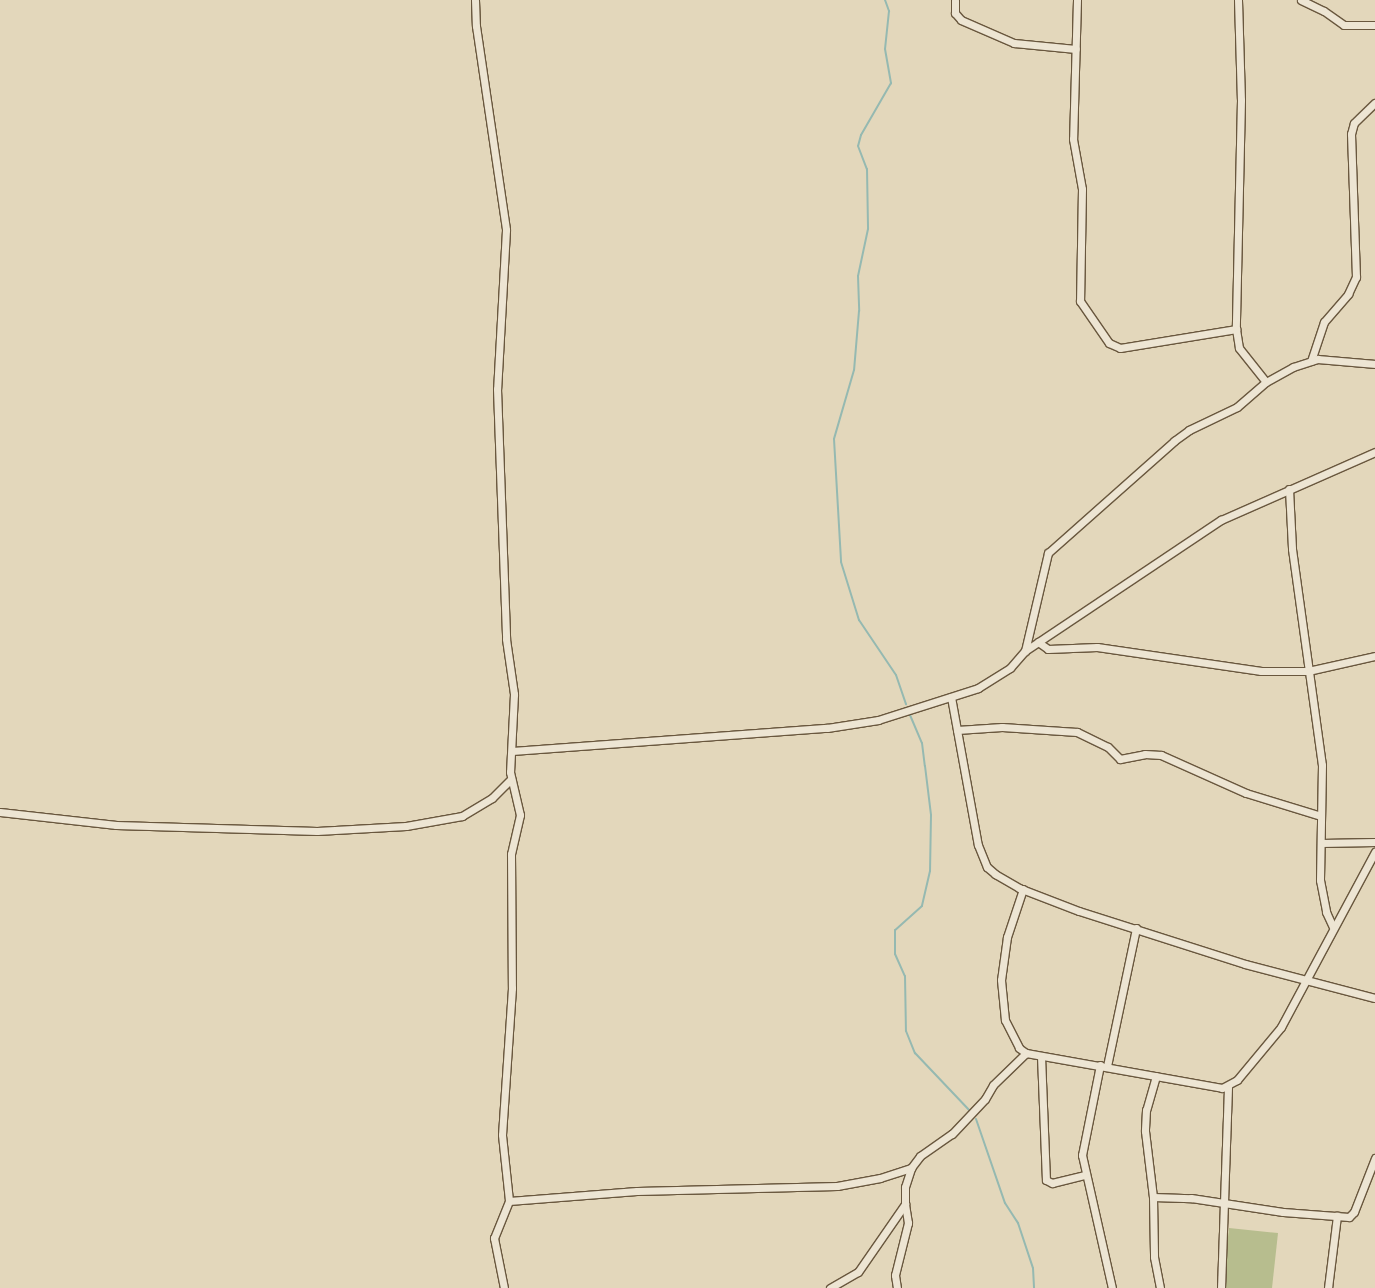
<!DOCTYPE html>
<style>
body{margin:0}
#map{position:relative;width:1375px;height:1288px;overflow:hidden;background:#e3d7bb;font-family:"IM FELL English",serif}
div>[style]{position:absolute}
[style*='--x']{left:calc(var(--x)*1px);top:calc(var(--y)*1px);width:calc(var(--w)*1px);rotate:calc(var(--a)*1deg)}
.green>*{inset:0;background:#b7bd8e}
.stream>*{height:2px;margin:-1px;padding:0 1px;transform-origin:1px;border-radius:1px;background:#95b9b1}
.roads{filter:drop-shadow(1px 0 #69573e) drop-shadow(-1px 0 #69573e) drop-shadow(0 1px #69573e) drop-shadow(0 -1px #69573e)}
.minor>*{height:7px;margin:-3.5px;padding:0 3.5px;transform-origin:3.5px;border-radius:3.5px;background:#ede5d3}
span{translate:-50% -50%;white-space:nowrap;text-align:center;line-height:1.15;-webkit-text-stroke:4px #ede5d3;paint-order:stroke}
</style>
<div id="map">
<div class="green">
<div style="clip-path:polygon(1229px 1228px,1278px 1233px,1272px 1288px,1222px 1288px)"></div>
</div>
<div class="stream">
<div style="--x:885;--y:0;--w:12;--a:70"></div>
<div style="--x:889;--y:11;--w:38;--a:96"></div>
<div style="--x:885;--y:49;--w:35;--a:80"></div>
<div style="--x:891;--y:83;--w:60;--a:120"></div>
<div style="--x:861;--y:135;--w:11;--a:105"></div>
<div style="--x:858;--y:146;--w:25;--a:69"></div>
<div style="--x:867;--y:169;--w:60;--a:89"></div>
<div style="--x:868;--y:229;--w:48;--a:102"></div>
<div style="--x:858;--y:276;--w:35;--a:88"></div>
<div style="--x:859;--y:311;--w:59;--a:94.8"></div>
<div style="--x:854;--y:370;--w:72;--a:106.2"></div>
<div style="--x:834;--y:439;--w:123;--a:86.7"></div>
<div style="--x:841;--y:562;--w:61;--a:72.8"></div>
<div style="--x:859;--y:620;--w:66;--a:56.1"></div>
<div style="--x:896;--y:675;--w:31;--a:71"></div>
<div style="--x:910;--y:715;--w:30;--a:67"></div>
<div style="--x:922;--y:743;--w:23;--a:83"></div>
<div style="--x:925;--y:766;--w:49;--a:83"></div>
<div style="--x:931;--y:815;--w:56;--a:91"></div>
<div style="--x:930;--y:871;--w:36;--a:103"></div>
<div style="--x:922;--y:906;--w:36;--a:138"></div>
<div style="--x:895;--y:930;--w:24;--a:90"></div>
<div style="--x:895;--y:954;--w:24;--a:66"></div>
<div style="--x:905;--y:976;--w:55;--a:89"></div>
<div style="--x:906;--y:1031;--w:24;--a:68"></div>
<div style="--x:915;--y:1053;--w:81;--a:46.5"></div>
<div style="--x:976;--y:1119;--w:89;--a:71"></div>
<div style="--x:1005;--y:1203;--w:24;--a:57"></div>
<div style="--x:1018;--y:1223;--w:47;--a:71.6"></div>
<div style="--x:1033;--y:1268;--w:20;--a:87"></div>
</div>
<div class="roads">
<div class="minor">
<div style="--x:475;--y:0;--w:26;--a:88"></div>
<div style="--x:476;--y:26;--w:206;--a:81.6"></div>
<div style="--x:506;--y:230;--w:159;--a:93.2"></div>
<div style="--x:497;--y:389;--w:250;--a:87.9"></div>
<div style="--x:506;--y:639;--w:56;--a:81.7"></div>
<div style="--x:514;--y:694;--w:78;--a:92.9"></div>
<div style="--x:510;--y:772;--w:44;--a:76.9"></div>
<div style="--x:520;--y:815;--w:40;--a:103"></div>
<div style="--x:511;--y:854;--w:134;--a:89.6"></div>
<div style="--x:512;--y:988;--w:147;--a:93.9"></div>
<div style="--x:502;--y:1135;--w:66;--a:83.9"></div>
<div style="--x:509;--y:1201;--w:40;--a:112"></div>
<div style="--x:494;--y:1238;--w:51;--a:78.7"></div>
<div style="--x:955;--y:0;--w:13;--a:90"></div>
<div style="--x:955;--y:13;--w:9;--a:49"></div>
<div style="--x:961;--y:20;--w:58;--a:23.5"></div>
<div style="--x:1014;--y:43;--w:62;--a:5.5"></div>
<div style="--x:1077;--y:0;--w:139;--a:91.6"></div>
<div style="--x:1073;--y:139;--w:51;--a:79.8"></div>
<div style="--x:1082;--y:189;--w:112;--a:91"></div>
<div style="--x:1080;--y:301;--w:51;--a:55.4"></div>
<div style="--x:1109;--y:343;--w:12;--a:24"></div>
<div style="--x:1120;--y:348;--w:118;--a:-9.3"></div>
<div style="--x:1238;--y:0;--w:100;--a:88.3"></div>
<div style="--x:1241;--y:100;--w:229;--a:91.3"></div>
<div style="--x:1236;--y:329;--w:19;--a:81"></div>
<div style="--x:1239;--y:348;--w:43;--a:51.5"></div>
<div style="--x:1301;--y:0;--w:25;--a:26"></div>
<div style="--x:1324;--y:11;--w:24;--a:35"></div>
<div style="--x:1344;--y:25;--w:31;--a:0"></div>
<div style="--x:1311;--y:361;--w:41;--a:-71.6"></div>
<div style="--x:1324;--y:322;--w:37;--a:-49"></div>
<div style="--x:1348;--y:294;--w:19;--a:-65"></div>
<div style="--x:1356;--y:277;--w:143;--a:-92"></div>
<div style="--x:1351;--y:134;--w:11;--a:-75"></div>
<div style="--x:1354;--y:123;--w:29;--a:-44"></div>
<div style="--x:1289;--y:489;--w:60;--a:87.1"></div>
<div style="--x:1292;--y:549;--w:218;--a:82.1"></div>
<div style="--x:1322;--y:765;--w:115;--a:91"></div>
<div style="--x:1320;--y:880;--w:33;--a:79"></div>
<div style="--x:1326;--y:912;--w:17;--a:65"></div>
<div style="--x:1038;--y:642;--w:12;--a:35"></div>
<div style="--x:1048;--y:649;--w:49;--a:-2.3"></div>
<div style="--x:1097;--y:647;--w:166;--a:8.3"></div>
<div style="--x:1261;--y:671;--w:47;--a:0"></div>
<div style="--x:1308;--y:671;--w:69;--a:-12.6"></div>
<div style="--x:1025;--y:651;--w:236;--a:-33.8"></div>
<div style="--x:1221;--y:520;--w:168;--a:-23.8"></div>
<div style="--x:951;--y:697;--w:150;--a:79.7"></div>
<div style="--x:978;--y:845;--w:24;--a:68"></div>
<div style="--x:987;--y:867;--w:11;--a:41"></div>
<div style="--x:995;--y:874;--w:28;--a:30"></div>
<div style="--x:1019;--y:888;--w:64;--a:21"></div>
<div style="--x:1079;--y:911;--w:174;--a:17.7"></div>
<div style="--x:1245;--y:964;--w:134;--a:14.7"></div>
<div style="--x:957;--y:730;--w:45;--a:-3.8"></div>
<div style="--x:1002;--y:727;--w:75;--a:3.8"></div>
<div style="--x:1077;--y:732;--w:34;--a:26"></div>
<div style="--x:1108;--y:747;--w:17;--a:45"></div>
<div style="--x:1120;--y:759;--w:25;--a:-11"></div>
<div style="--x:1145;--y:754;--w:16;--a:4"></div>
<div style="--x:1161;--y:755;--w:93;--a:24.1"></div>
<div style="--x:1246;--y:793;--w:78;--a:17"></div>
<div style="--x:512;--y:751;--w:316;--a:-4.2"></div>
<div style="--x:827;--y:728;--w:52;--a:-8.9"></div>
<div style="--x:878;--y:720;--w:105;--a:-17.7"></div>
<div style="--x:978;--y:688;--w:38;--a:-32"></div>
<div style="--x:1010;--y:668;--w:23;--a:-49"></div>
<div style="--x:1025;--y:651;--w:101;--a:-76.8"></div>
<div style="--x:1048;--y:553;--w:169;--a:-41.6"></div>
<div style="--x:1174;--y:441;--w:19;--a:-36"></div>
<div style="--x:1189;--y:430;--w:53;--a:-25.6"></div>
<div style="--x:1237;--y:407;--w:38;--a:-41"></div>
<div style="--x:1266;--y:382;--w:31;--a:-29"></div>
<div style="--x:1293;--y:367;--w:26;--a:-18"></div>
<div style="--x:1318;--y:359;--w:57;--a:5"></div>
<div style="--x:0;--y:812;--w:117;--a:6.4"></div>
<div style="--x:116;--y:825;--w:201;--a:1.7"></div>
<div style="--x:317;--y:831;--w:89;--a:-3.2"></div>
<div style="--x:406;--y:826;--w:57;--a:-10.1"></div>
<div style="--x:462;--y:816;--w:35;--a:-31"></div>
<div style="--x:492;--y:798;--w:27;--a:-45"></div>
<div style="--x:1321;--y:843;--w:54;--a:-1.1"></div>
<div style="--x:1023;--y:889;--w:51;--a:108.4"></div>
<div style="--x:1007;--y:937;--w:43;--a:97.9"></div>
<div style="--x:1001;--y:980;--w:40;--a:84.3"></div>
<div style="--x:1005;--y:1020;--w:31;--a:63"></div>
<div style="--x:1019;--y:1048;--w:9;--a:36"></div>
<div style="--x:1026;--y:1053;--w:199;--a:10.1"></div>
<div style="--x:1222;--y:1088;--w:17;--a:-28"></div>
<div style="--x:1237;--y:1080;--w:69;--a:-50.3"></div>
<div style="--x:1281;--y:1027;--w:199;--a:-61.8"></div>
<div style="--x:1041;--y:1056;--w:124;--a:87.7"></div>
<div style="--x:1046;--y:1180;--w:7;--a:27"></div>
<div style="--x:1052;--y:1183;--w:34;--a:-14"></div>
<div style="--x:1100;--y:1065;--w:92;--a:101.3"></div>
<div style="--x:1082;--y:1155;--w:136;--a:77.3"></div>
<div style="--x:1107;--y:1066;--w:141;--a:-78.1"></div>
<div style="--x:1156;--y:1076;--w:35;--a:106"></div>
<div style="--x:1146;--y:1110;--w:21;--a:93"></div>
<div style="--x:1145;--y:1131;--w:66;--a:83.1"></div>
<div style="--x:1153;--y:1197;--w:60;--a:89"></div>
<div style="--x:1154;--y:1257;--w:32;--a:79"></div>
<div style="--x:1153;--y:1197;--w:38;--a:2"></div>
<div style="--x:1191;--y:1198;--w:93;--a:8.7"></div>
<div style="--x:1283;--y:1212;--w:66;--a:4.3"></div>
<div style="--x:1349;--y:1217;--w:7;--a:-45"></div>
<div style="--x:1354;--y:1212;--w:58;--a:-68.7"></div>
<div style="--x:509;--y:1201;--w:128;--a:-4.5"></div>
<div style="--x:637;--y:1191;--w:200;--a:-1.4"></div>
<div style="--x:837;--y:1186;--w:44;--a:-10.5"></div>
<div style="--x:880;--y:1178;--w:33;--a:-18"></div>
<div style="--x:911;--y:1168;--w:15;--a:-53"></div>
<div style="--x:920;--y:1156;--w:39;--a:-35"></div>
<div style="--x:952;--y:1134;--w:48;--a:-46.7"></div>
<div style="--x:985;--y:1099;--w:16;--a:-60"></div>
<div style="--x:993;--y:1085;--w:46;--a:-44.1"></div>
<div style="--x:830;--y:1288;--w:32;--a:-30"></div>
<div style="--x:858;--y:1272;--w:83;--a:-55.3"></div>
<div style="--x:905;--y:1204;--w:17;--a:-90"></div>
<div style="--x:905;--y:1187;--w:20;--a:-72"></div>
<div style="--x:897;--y:1288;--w:13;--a:-99"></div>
<div style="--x:895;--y:1275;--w:54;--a:-76"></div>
<div style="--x:908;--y:1223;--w:19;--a:-99"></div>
<div style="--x:1221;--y:1288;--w:202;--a:-88"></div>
<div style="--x:1328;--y:1288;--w:73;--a:-82.9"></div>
</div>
</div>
</div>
